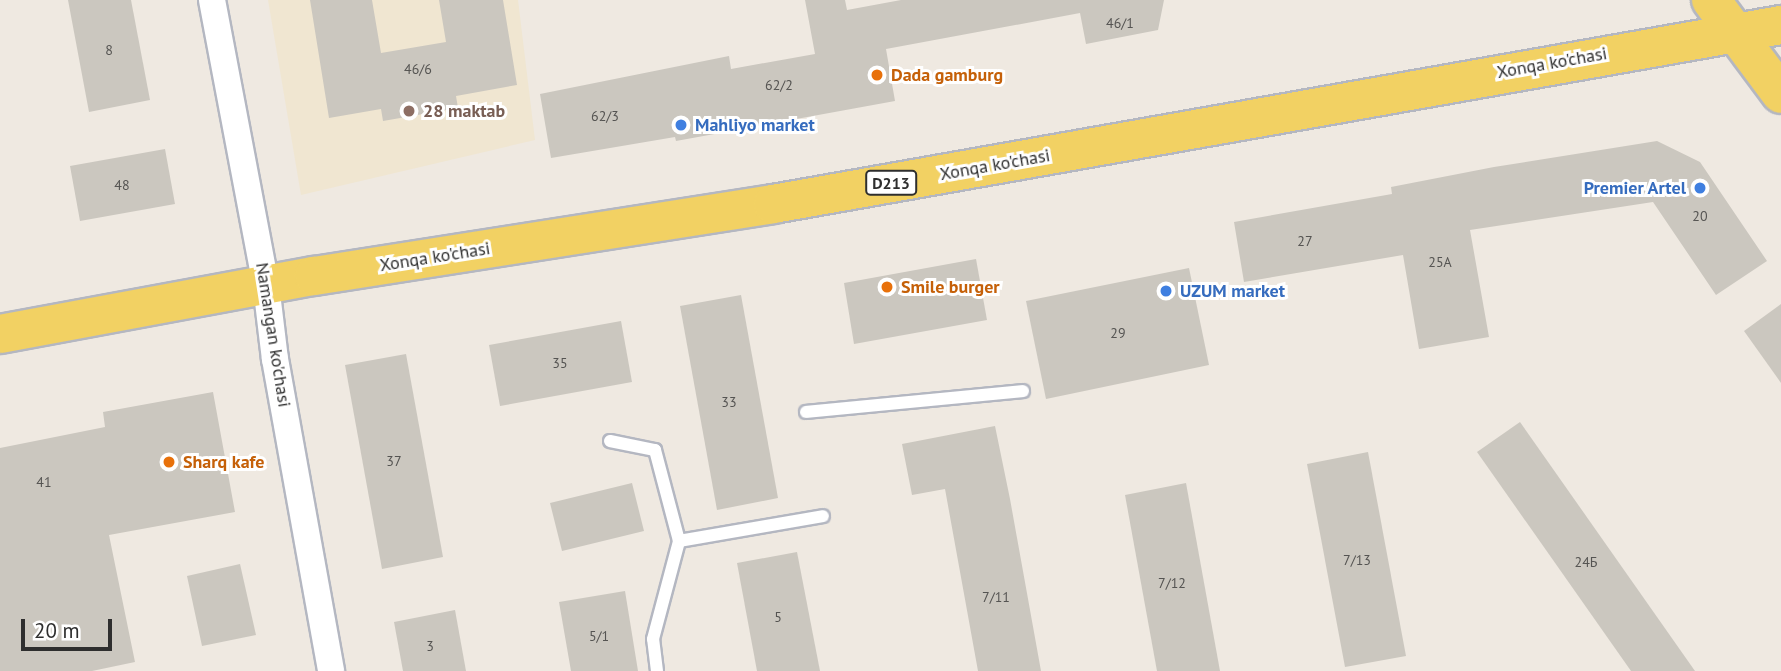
<!DOCTYPE html>
<meta charset="utf-8">
<style>
body{margin:0}
#map{position:relative;width:1781px;height:671px;overflow:hidden;background:#efe9e1;font-family:"PT Sans",sans-serif}
div>[style]{position:absolute}
[style*='--x']{left:calc(var(--x)*1px);top:calc(var(--y)*1px);width:calc(var(--w)*1px);rotate:calc(var(--a)*1deg)}
.education>*{inset:0;background:#f0e6d1}
.building>*{inset:0;background:#cbc7bf}
.roads{filter:drop-shadow(2px 0 #b4b7c1) drop-shadow(-2px 0 #b4b7c1) drop-shadow(0 2px #b4b7c1) drop-shadow(0 -2px #b4b7c1)}
.service>*{height:12px;margin:-6px;padding:0 6px;transform-origin:6px;border-radius:6px;background:#fff}
.minor>*{height:26px;margin:-13px;padding:0 13px;transform-origin:13px;border-radius:13px;background:#fff}
.primary>*{height:38px;margin:-19px;padding:0 19px;transform-origin:19px;border-radius:19px;background:#f2d163}
.dots>*{width:19px;height:19px;translate:-50% -50%;box-sizing:border-box;border:4px solid #fff;border-radius:50%}
span{translate:-50% -50%;white-space:nowrap;text-align:center;line-height:1.15;-webkit-text-stroke:6px #fff;paint-order:stroke}
.number-label{font-size:14px;color:#555452}
.number-label span{-webkit-text-stroke-width:0}
.shield-label span{padding:2px 5px;background:#fff;border:2px solid;border-radius:5px;-webkit-text-stroke-width:0}
.shield-label{font-size:16px;color:#2e2e2e;font-weight:700}
.street-label{font-size:18px;color:#2e2e2e}
.food-label{font-size:18px;color:#c56008;font-weight:700}
.left{translate:0 -50%;text-align:left}
.education-label{font-size:18px;color:#785e54;font-weight:700}
.shop-label{font-size:18px;color:#366cbe;font-weight:700}
.right{translate:-100% -50%;text-align:right}
.scale{position:absolute;left:21px;top:619px;width:91px;height:32px;box-sizing:border-box;border:4px solid #2e2e2e;border-top:0;padding-left:9px;font-size:21px;line-height:24px;white-space:nowrap;color:#2e2e2e;-webkit-text-stroke:5px #fff;paint-order:stroke}
</style>
<div id="map">
<div class="education">
<div style="clip-path:polygon(268px 0,518px 0,535px 140px,301px 195px)"></div>
</div>
<div class="building">
<div style="clip-path:polygon(68px 0,131px 0,150px 100px,89px 112px)"></div>
<div style="clip-path:polygon(310px 0,372px 0,381px 53px,446px 42px,439px 0,503px 0,517px 85px,456px 96px,458px 108px,383px 121px,381px 109px,329px 118px)"></div>
<div style="clip-path:polygon(805px 0,845px 0,847px 10px,901px 0,1164px 0,1158px 30px,1086px 44px,1080px 13px,886px 49px,895px 101px,676px 141px,675px 137px,551px 158px,540px 94px,729px 56px,731px 69px,815px 54px)"></div>
<div style="clip-path:polygon(1657px 141px,1700px 162px,1767px 261px,1716px 295px,1653px 202px,1470px 230px,1489px 337px,1419px 349px,1403px 255px,1244px 282px,1234px 222px,1392px 194px,1391px 187px,1494px 167px)"></div>
<div style="clip-path:polygon(165px 149px,175px 204px,80px 221px,70px 166px)"></div>
<div style="clip-path:polygon(976px 259px,987px 320px,854px 344px,844px 283px)"></div>
<div style="clip-path:polygon(1189px 268px,1209px 365px,1046px 399px,1026px 301px)"></div>
<div style="clip-path:polygon(741px 295px,778px 498px,717px 510px,680px 306px)"></div>
<div style="clip-path:polygon(1781px 304px,1781px 383px,1744px 331px)"></div>
<div style="clip-path:polygon(621px 321px,632px 382px,500px 406px,489px 345px)"></div>
<div style="clip-path:polygon(406px 354px,443px 557px,382px 569px,345px 365px)"></div>
<div style="clip-path:polygon(213px 392px,235px 512px,109px 535px,135px 662px,92px 671px,0 671px,0 448px,105px 427px,103px 412px)"></div>
<div style="clip-path:polygon(1520px 422px,1695px 671px,1631px 671px,1477px 452px)"></div>
<div style="clip-path:polygon(995px 426px,1010px 499px,1041px 671px,978px 671px,945px 489px,912px 495px,902px 444px)"></div>
<div style="clip-path:polygon(1368px 452px,1406px 656px,1345px 667px,1307px 464px)"></div>
<div style="clip-path:polygon(632px 483px,644px 531px,562px 551px,550px 503px)"></div>
<div style="clip-path:polygon(1186px 483px,1220px 671px,1157px 671px,1125px 495px)"></div>
<div style="clip-path:polygon(797px 552px,820px 671px,757px 671px,737px 563px)"></div>
<div style="clip-path:polygon(240px 564px,256px 635px,202px 646px,187px 576px)"></div>
<div style="clip-path:polygon(625px 591px,638px 671px,571px 671px,559px 602px)"></div>
<div style="clip-path:polygon(455px 610px,466px 671px,403px 671px,394px 622px)"></div>
</div>
<div class="roads">
<div class="service">
<div style="--x:806;--y:412;--w:218;--a:-5.5"></div>
<div style="--x:610;--y:441;--w:46;--a:11.3"></div>
<div style="--x:655;--y:450;--w:94;--a:75.2"></div>
<div style="--x:657;--y:671;--w:32;--a:-97"></div>
<div style="--x:653;--y:639;--w:101;--a:-75.1"></div>
<div style="--x:679;--y:541;--w:146;--a:-9.8"></div>
</div>
<div class="minor">
<div style="--x:212;--y:0;--w:290;--a:79.3"></div>
<div style="--x:266;--y:285;--w:75;--a:83.1"></div>
<div style="--x:275;--y:359;--w:317;--a:79.8"></div>
</div>
<div class="primary">
<div style="--x:1711;--y:0;--w:117;--a:53.3"></div>
<div style="--x:0;--y:334;--w:319;--a:-10.5"></div>
<div style="--x:314;--y:276;--w:465;--a:-8.9"></div>
<div style="--x:773;--y:204;--w:1024;--a:-10.07"></div>
</div>
</div>
<div class="dots">
<div style="left:877px;top:75px;background:#e8710a"></div>
<div style="left:409px;top:111px;background:#8d6e63"></div>
<div style="left:681px;top:125px;background:#3f7fe0"></div>
<div style="left:1700px;top:188px;background:#3f7fe0"></div>
<div style="left:887px;top:287px;background:#e8710a"></div>
<div style="left:1166px;top:291px;background:#3f7fe0"></div>
<div style="left:169px;top:462px;background:#e8710a"></div>
</div>
<div class="number-label">
<span style="left:1120px;top:23px">46/1</span>
<span style="left:109px;top:50px">8</span>
<span style="left:418px;top:69px">46/6</span>
<span style="left:779px;top:85px">62/2</span>
<span style="left:605px;top:116px">62/3</span>
<span style="left:122px;top:185px">48</span>
<span style="left:1700px;top:216px">20</span>
<span style="left:1305px;top:241px">27</span>
<span style="left:1440px;top:262px">25A</span>
<span style="left:1118px;top:333px">29</span>
<span style="left:560px;top:363px">35</span>
<span style="left:729px;top:402px">33</span>
<span style="left:394px;top:461px">37</span>
<span style="left:44px;top:482px">41</span>
<span style="left:1357px;top:560px">7/13</span>
<span style="left:1586px;top:562px">24Б</span>
<span style="left:1172px;top:583px">7/12</span>
<span style="left:996px;top:597px">7/11</span>
<span style="left:778px;top:617px">5</span>
<span style="left:599px;top:636px">5/1</span>
<span style="left:430px;top:646px">3</span>
</div>
<div class="shield-label">
<span style="left:891px;top:183px">D213</span>
</div>
<div class="street-label">
<span style="left:1552px;top:63px;rotate:-10deg">Xonqa ko'chasi</span>
<span style="left:995px;top:165px;rotate:-10deg">Xonqa ko'chasi</span>
<span style="left:435px;top:257px;rotate:-9deg">Xonqa ko'chasi</span>
<span style="left:273px;top:335px;rotate:81deg">Namangan ko'chasi</span>
</div>
<div class="food-label">
<span class="left" style="left:891px;top:75px">Dada gamburg</span>
<span class="left" style="left:901px;top:287px">Smile burger</span>
<span class="left" style="left:183px;top:462px">Sharq kafe</span>
</div>
<div class="education-label">
<span class="left" style="left:423px;top:111px">28 maktab</span>
</div>
<div class="shop-label">
<span class="left" style="left:695px;top:125px">Mahliyo market</span>
<span class="right" style="left:1686px;top:188px">Premier Artel</span>
<span class="left" style="left:1180px;top:291px">UZUM market</span>
</div>
<div class="scale">20 m</div>
</div>
